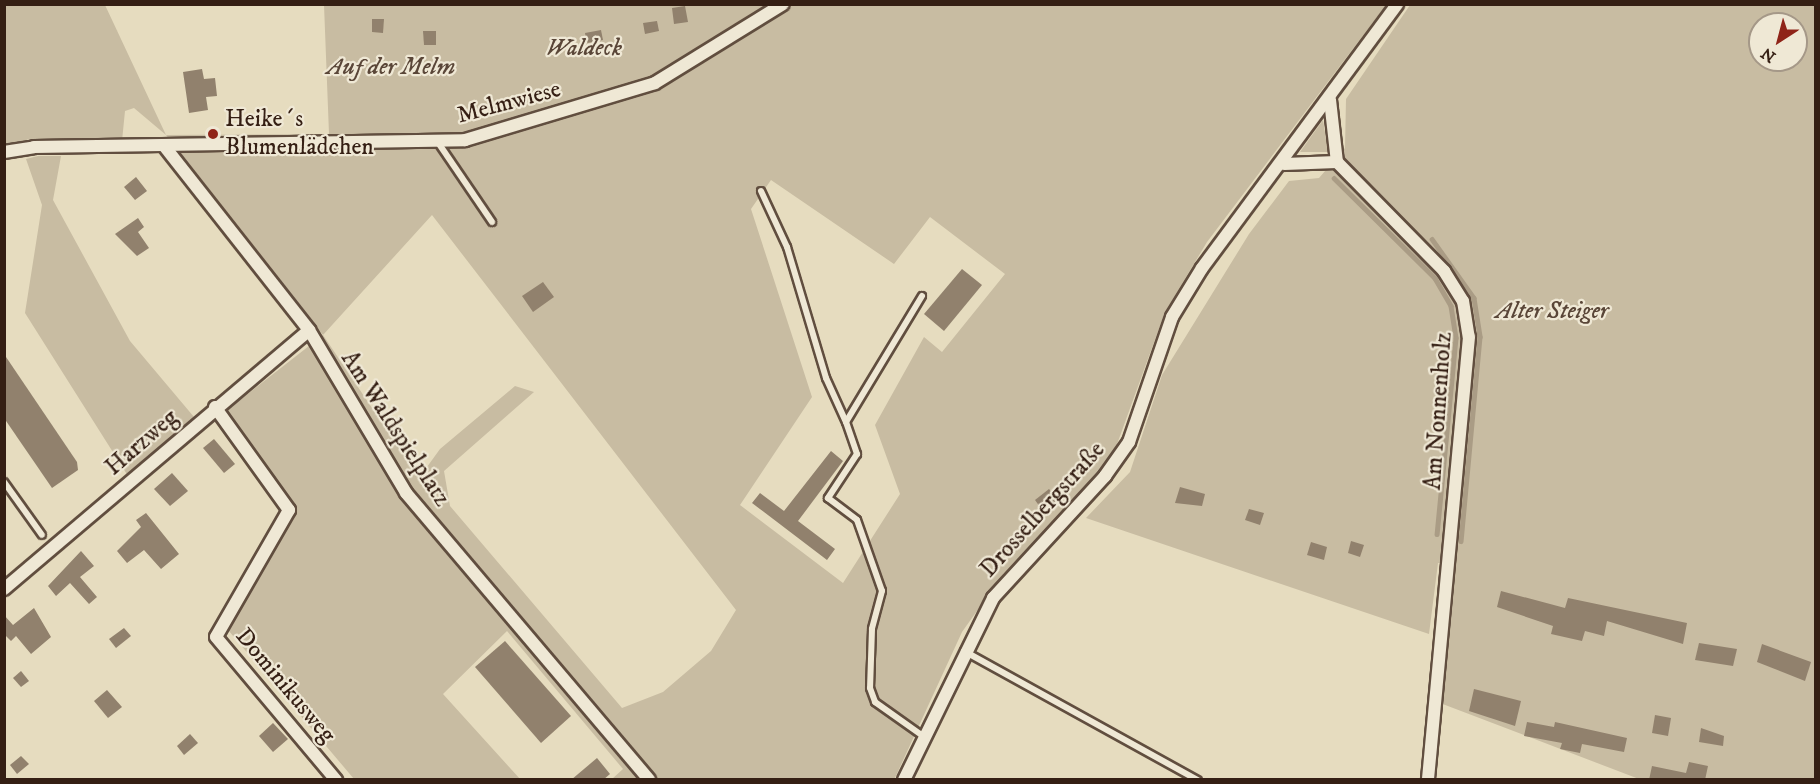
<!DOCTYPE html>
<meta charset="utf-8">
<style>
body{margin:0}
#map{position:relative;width:1820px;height:784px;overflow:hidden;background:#e6dcbf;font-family:"IM FELL DW Pica",serif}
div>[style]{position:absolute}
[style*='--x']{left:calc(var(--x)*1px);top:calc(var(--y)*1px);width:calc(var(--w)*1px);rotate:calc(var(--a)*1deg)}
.green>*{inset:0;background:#c8bca2}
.stream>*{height:4.5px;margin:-2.25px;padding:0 2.25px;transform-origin:2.25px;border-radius:2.25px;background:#aa9c85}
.building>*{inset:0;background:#91816d}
.roads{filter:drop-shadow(2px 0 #614e3f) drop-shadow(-2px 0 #614e3f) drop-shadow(0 2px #614e3f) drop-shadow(0 -2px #614e3f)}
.service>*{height:6px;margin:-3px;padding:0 3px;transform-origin:3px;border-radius:3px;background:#efe8d5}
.minor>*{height:12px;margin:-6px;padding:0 6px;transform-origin:6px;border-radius:6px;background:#efe8d5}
.dots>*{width:16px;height:16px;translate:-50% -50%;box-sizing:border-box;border:3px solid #efe8d5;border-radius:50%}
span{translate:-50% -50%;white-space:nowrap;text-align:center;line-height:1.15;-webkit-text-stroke:4.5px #efe8d5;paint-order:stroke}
.park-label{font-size:24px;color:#5a4638;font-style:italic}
.street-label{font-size:24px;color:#351f14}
.poi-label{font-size:24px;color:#351f14}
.left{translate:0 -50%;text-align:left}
.frame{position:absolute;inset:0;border:6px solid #351f14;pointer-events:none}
.north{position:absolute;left:1748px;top:12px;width:60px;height:60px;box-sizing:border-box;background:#efe8d5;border:2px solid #a59888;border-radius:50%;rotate:216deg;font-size:16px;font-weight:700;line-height:24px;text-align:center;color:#351f14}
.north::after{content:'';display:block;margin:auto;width:21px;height:27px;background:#8f2418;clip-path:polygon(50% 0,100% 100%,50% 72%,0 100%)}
</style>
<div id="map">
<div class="green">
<div style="clip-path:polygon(evenodd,4px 5px,105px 5px,166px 135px,329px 134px,324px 5px,1386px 5px,1207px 242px,1165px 312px,1112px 458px,1004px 573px,962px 632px,894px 780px,612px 779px,623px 769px,507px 631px,443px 694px,520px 779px,354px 779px,223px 624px,297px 510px,226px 411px,323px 335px,166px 135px,134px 108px,125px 111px,122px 141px,29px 139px,5px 148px,4px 5px,771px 180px,894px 264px,930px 217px,1005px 274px,942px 352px,924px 337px,875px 425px,900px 494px,843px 583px,740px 505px,812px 397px,751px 209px,771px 180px,4px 5px,432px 215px,736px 610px,711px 651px,663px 692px,622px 708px,450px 506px,444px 471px,534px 392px,515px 386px,440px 449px,419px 478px,323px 335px,432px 215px)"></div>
<div style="clip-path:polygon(evenodd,1410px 5px,1815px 5px,1815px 779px,1639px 779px,1440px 703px,1456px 562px,1438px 563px,1429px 634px,1086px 518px,1130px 472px,1162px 375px,1249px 234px,1289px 181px,1319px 178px,1345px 148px,1346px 99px,1410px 5px,1760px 24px,1796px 24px,1796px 60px,1760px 60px,1760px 24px)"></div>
<div style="clip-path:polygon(1323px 120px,1328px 152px,1300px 152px)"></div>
<div style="clip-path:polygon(38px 156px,61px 156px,53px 200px,130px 341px,194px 417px,128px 476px,25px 313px,42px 205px,26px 159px)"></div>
</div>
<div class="stream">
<div style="--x:1334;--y:178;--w:142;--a:44.7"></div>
<div style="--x:1435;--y:278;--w:32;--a:60"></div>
<div style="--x:1451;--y:306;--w:32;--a:81"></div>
<div style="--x:1456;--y:338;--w:197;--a:95.5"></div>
<div style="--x:1432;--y:239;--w:72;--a:54.6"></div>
<div style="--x:1474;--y:298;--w:39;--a:81"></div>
<div style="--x:1480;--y:337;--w:205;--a:95.3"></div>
</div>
<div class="building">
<div style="clip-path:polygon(685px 6px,688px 22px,674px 24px,672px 8px)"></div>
<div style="clip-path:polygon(372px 19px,384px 19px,383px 33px,372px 32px)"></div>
<div style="clip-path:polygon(657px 21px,659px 31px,645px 34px,643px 23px)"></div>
<div style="clip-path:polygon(601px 30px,603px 40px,587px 43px,585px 33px)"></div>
<div style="clip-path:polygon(423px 31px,436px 31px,436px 45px,424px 45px)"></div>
<div style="clip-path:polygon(202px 69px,204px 79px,215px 78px,217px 96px,206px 97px,208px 110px,189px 113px,183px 72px)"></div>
<div style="clip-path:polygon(136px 177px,147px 191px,135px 200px,124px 187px)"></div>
<div style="clip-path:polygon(138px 218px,144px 227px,138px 232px,149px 248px,137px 256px,115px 234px)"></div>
<div style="clip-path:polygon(962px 269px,982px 285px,944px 331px,924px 314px)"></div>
<div style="clip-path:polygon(543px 282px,554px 297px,533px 312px,522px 296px)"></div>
<div style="clip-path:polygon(4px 354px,77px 462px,78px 470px,52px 488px,4px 418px)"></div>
<div style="clip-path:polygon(214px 439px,235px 464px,224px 473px,203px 448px)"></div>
<div style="clip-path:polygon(831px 451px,843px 461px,798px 521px,835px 549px,827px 560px,752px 503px,760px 493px,784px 511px)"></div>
<div style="clip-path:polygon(172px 473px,188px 491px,170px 506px,154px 489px)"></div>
<div style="clip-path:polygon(1180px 487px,1205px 494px,1202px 506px,1175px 503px)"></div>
<div style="clip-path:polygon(1049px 489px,1058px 500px,1043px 511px,1035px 500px)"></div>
<div style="clip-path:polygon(1249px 509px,1264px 513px,1260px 525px,1245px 520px)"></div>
<div style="clip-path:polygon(146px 513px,179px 554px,161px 569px,144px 550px,127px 563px,117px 551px,141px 527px,136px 520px)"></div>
<div style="clip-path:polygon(1351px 541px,1364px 545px,1360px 557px,1348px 553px)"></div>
<div style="clip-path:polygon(1311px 542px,1327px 547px,1324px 560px,1307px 555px)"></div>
<div style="clip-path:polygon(81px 551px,94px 566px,80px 577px,97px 597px,89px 604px,70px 583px,56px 596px,48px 586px)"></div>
<div style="clip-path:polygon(1501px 591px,1565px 608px,1568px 598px,1687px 623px,1683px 644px,1607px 621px,1604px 636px,1585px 631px,1582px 641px,1551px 634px,1553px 626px,1497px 607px)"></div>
<div style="clip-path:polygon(34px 608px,51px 637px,31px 654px,16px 636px,11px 641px,4px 634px,4px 615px,13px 625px)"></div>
<div style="clip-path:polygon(124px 628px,131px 636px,116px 648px,109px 639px)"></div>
<div style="clip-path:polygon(505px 641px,571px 716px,541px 743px,475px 667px)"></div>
<div style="clip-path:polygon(1699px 643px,1737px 649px,1733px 666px,1695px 660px)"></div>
<div style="clip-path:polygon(1762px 644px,1811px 662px,1805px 681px,1757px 662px)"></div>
<div style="clip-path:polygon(21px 671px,29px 681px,21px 687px,13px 678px)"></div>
<div style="clip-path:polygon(1474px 689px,1521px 701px,1515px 726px,1469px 711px)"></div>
<div style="clip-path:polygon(107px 690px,122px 707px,108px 718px,94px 701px)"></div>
<div style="clip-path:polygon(1655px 715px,1671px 718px,1668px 736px,1652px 733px)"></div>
<div style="clip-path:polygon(1527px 722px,1554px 727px,1555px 722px,1627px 738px,1624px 752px,1582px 744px,1580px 753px,1560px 749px,1562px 743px,1524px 736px)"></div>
<div style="clip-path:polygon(273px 723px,288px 739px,273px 752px,259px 736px)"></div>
<div style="clip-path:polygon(1701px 728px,1724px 736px,1723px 746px,1699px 742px)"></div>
<div style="clip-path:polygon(190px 734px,198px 743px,184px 755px,177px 746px)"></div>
<div style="clip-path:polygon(21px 756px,29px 764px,17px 774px,10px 765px)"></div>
<div style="clip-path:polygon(597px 758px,610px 774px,603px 780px,571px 780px)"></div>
<div style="clip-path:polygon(1689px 762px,1708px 766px,1705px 780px,1649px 780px,1652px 766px,1686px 773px)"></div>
</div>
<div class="roads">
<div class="service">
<div style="--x:437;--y:141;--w:98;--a:55.8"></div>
<div style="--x:761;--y:191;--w:62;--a:65.1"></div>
<div style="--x:787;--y:247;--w:137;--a:73.4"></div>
<div style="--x:826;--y:378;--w:48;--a:65.6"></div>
<div style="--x:922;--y:296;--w:147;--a:121.1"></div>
<div style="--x:846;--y:422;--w:34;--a:71"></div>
<div style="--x:857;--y:454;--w:53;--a:123.4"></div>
<div style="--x:828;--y:498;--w:36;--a:37"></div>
<div style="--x:857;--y:520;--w:75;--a:70.6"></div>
<div style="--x:882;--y:591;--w:39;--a:105"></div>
<div style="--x:872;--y:629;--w:59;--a:91.9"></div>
<div style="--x:870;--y:688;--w:15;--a:70"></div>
<div style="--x:875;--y:702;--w:59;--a:35.3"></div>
<div style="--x:4;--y:482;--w:65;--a:54.4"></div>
<div style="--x:964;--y:651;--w:267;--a:28.9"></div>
</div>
<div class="minor">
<div style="--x:1330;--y:100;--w:62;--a:83.6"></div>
<div style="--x:1337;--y:162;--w:153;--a:45.5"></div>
<div style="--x:1444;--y:271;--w:36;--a:58"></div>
<div style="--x:1463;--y:301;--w:36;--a:81"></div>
<div style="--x:1469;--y:337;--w:445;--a:95.3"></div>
<div style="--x:165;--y:147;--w:233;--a:51.8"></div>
<div style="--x:309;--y:330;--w:190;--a:59.2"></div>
<div style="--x:406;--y:493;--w:376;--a:49.7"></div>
<div style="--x:4;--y:152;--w:30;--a:-9"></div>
<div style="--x:34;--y:147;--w:431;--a:-0.9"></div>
<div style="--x:465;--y:140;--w:198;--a:-16.7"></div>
<div style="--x:655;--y:83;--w:150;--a:-31.7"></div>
<div style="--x:1284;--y:164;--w:53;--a:-2.2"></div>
<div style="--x:215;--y:407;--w:127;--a:54.3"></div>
<div style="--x:289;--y:510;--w:146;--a:119.9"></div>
<div style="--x:216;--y:637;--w:187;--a:50"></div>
<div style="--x:4;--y:589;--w:400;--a:-40.3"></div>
<div style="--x:904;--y:780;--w:203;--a:-63.9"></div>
<div style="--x:993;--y:598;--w:166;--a:-47.4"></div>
<div style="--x:1105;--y:476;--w:42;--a:-54.8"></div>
<div style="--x:1129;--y:442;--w:132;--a:-71"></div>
<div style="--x:1172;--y:317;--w:57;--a:-58.5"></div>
<div style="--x:1202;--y:268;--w:328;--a:-53.5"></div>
</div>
</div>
<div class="dots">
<div style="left:213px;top:134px;background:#8f2418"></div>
</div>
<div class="park-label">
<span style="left:584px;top:49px">Waldeck</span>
<span style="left:391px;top:68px">Auf der Melm</span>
<span style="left:1552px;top:312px">Alter Steiger</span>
</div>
<div class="street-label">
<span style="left:509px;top:103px;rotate:-15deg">Melmwiese</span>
<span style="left:1439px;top:411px;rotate:-86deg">Am Nonnenholz</span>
<span style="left:395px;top:429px;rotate:57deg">Am Waldspielplatz</span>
<span style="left:142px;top:443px;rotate:-41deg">Harzweg</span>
<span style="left:1043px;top:510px;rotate:-48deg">Drosselbergstraße</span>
<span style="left:285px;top:686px;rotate:50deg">Dominikusweg</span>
</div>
<div class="poi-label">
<span class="left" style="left:225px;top:134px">Heike´s<br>Blumenlädchen</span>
</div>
<div class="frame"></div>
<div class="north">N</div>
</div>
